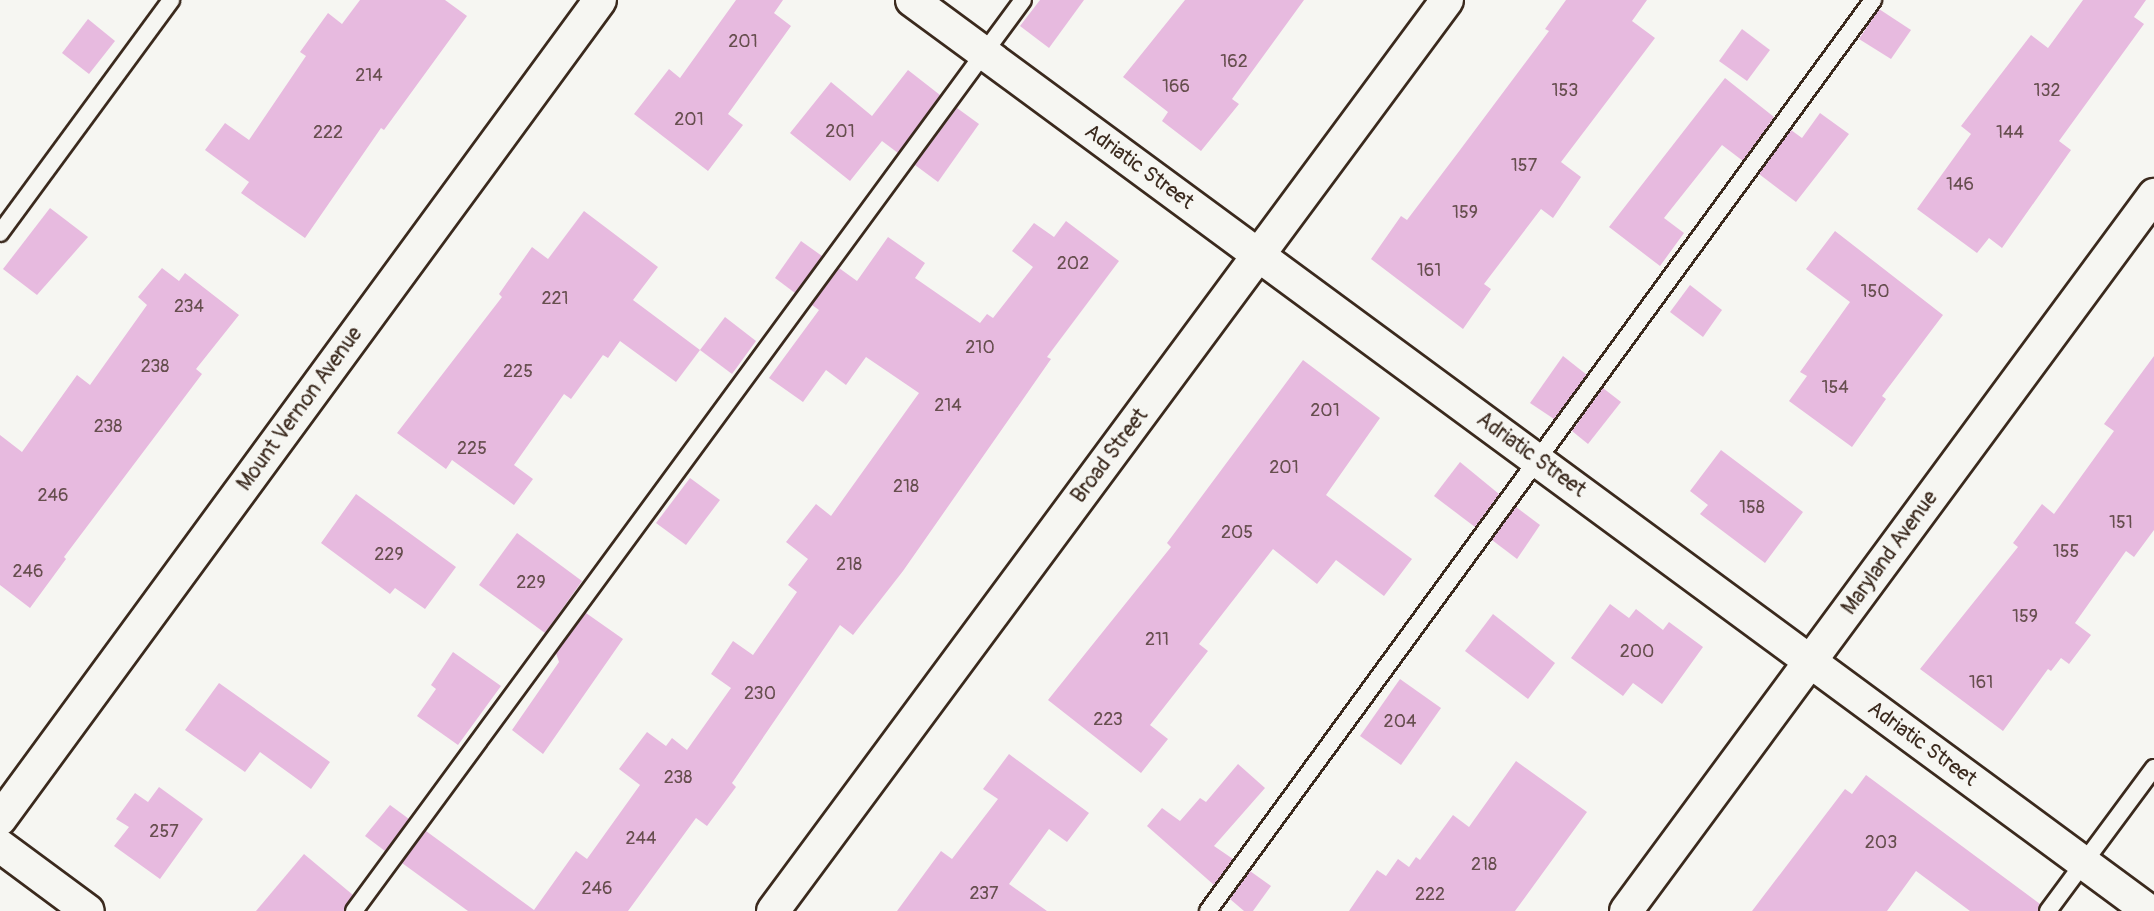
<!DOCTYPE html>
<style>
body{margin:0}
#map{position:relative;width:2154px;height:911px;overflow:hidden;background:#f6f6f2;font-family:Pangolin,sans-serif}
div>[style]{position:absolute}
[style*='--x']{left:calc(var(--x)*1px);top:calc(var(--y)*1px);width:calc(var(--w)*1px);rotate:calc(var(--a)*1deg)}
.building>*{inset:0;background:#e7badf}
.roads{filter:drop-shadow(2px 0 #3b2a1e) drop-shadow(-2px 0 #3b2a1e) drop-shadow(0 2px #3b2a1e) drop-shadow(0 -2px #3b2a1e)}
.lane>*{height:16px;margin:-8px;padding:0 8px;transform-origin:8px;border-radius:8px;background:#f6f6f2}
.street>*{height:32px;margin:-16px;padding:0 16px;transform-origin:16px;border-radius:16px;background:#f6f6f2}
span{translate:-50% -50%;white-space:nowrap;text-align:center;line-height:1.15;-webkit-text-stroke:4.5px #f6f6f2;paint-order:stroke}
.number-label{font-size:18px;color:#664e4e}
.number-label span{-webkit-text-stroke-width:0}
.street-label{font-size:21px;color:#3b2a1e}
</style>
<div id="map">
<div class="building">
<div style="clip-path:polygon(360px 0,445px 0,467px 16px,384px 130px,381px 128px,305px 238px,241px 193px,249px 182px,205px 150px,225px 123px,249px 140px,306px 56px,300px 52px,328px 13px,342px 24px)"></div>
<div style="clip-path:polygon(736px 0,783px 0,774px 13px,791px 26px,728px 114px,743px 125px,708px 171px,634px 114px,669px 69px,680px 78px)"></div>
<div style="clip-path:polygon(1040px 0,1084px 0,1049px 48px,1020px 26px)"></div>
<div style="clip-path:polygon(1185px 0,1304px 0,1232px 99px,1239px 104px,1201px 151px,1162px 121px,1168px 112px,1123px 77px)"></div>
<div style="clip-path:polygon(1566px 0,1647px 0,1632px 21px,1655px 38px,1561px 162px,1581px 177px,1553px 218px,1541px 209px,1484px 284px,1491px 289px,1463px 329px,1371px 259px,1401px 216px,1407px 220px,1460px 150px,1549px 31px,1545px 29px)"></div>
<div style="clip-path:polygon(2083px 0,2146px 0,2134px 17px,2144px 24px,2059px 141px,2071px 150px,2002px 248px,1989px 238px,1977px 253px,1917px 209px,1971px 134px,1961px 126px,2031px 35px,2048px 48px)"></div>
<div style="clip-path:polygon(1879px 9px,1911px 30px,1891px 59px,1859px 39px)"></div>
<div style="clip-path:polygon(88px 19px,115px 41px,89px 74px,62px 53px)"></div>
<div style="clip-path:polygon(1742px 29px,1770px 50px,1747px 81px,1719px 61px)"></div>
<div style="clip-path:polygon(908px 70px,940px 95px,898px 153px,882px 141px,850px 181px,790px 133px,831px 82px,872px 116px)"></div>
<div style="clip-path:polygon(1725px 78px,1774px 117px,1743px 161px,1722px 145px,1664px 218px,1684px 233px,1660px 266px,1609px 227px)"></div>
<div style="clip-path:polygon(957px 108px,979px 124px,938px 182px,915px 165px)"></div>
<div style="clip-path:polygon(1820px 113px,1849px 134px,1796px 202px,1759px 174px,1791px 130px,1802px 138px)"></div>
<div style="clip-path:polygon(50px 208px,88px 237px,37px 295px,3px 269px)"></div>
<div style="clip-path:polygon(584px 211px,658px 267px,633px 300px,700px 350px,676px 382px,620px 341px,608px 358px,603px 355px,571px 399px,564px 394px,514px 465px,533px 479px,514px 505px,452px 460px,446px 469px,397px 433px,502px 297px,499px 294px,532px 247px,548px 259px)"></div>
<div style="clip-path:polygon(1066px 221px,1119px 261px,1047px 357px,1051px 359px,903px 571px,853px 635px,840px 625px,732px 783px,736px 787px,707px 826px,696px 818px,628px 911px,468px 911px,402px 863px,426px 831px,534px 910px,576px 851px,587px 859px,640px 785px,619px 769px,647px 732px,666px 746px,672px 738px,687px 750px,731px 688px,711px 674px,733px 641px,753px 655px,797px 592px,788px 585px,808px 559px,786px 542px,816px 504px,831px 516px,919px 393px,866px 357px,846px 385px,826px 370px,803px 402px,769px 378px,819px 310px,812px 305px,839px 268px,857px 281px,888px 237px,925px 263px,915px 278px,980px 323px,987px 314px,993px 318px,1033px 267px,1012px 251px,1034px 223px,1054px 237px)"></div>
<div style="clip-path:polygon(1835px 231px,1943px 315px,1882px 396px,1886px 399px,1852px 447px,1789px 401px,1807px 376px,1800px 372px,1850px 302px,1806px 269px)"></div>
<div style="clip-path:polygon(801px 241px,822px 256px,795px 293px,775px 278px)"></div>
<div style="clip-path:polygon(162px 268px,179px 281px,185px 273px,239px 315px,196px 369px,202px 374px,64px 557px,66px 559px,30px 608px,0 585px,0 435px,22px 452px,77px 375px,90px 385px,147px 305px,138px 297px)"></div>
<div style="clip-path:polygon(1690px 285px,1722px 310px,1703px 337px,1670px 312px)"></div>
<div style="clip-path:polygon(725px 317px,756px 341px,732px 374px,700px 350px)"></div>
<div style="clip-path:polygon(1563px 356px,1587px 375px,1554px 419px,1530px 403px)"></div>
<div style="clip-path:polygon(2154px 356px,2154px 530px,2134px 557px,2126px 551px,2075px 623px,2091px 635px,2069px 664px,2061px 658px,2051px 671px,2048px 669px,2003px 731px,1920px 669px,2018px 547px,2013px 543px,2042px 504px,2054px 514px,2114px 431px,2104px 424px)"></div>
<div style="clip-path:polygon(1303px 360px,1380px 418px,1326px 495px,1412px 559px,1384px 596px,1336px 560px,1317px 584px,1273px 549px,1199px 644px,1208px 651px,1150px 725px,1168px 739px,1141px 773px,1048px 700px,1171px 547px,1167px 543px)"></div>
<div style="clip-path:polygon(1603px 388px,1621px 402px,1588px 444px,1572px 431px)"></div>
<div style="clip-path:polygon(1721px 450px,1803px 512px,1765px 563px,1700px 514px,1708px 505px,1690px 491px)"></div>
<div style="clip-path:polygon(1460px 462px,1499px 494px,1475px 527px,1434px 496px)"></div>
<div style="clip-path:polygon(690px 478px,720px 500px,686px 545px,656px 523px)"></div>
<div style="clip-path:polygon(356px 494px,456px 567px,425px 609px,395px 588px,390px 594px,321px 543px)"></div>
<div style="clip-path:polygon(1516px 507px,1540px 525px,1517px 559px,1492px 540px)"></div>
<div style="clip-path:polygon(517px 533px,582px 581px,545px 633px,479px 585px)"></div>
<div style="clip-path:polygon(1610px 604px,1629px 618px,1636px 609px,1663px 630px,1669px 622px,1703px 647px,1662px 704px,1633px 683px,1623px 696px,1571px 658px)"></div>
<div style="clip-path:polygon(586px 613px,623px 639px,543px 754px,512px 730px,559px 662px,556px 653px)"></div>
<div style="clip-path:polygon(1493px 614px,1555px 663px,1528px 699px,1465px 651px)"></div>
<div style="clip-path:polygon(453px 652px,501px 686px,458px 745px,417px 716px,436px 689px,431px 685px)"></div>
<div style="clip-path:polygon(1400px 679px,1441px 708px,1401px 765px,1360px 736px)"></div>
<div style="clip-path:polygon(219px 683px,330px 762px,311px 789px,260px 752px,245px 772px,185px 730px)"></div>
<div style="clip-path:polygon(1009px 754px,1089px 813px,1067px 842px,1049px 829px,1009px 884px,1047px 911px,897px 911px,941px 851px,952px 859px,998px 799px,983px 789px)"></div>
<div style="clip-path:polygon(1516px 761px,1587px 812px,1515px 911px,1349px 911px,1377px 870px,1386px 876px,1398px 859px,1409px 867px,1416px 857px,1420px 860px,1453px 815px,1469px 827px)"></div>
<div style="clip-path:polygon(1238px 764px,1265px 788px,1214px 846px,1233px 859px,1214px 885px,1147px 826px,1162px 808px,1180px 821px,1200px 798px,1206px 802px)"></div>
<div style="clip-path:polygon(1866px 775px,2040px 904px,2038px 911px,1970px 911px,1916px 871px,1887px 911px,1752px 911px,1845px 789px,1852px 794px)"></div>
<div style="clip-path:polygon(159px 787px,203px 819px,160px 879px,114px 846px,129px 827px,116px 819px,135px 793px,148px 802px)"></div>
<div style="clip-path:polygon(390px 805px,409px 819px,385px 851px,365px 836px)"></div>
<div style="clip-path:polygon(304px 854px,353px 895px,344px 911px,256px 911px)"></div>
<div style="clip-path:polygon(1250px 871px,1271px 886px,1253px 911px,1244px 911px,1230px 899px)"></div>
</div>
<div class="roads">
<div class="lane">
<div style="--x:0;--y:233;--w:289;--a:-53.7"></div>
<div style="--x:354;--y:911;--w:1130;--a:-53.71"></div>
<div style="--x:1208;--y:911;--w:1128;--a:-53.87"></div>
<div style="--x:2048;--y:911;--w:178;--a:-53.5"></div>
</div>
<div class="street">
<div style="--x:912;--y:0;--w:1536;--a:36.37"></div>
<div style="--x:0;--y:819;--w:1015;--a:-53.77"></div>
<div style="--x:0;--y:846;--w:109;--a:36.5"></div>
<div style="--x:773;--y:911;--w:1133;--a:-53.5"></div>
<div style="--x:1626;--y:911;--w:890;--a:-53.59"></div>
</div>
</div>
<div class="number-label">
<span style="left:743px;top:42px">201</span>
<span style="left:1234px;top:62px">162</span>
<span style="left:369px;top:76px">214</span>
<span style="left:1176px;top:87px">166</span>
<span style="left:1565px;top:91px">153</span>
<span style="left:2047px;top:91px">132</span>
<span style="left:689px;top:120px">201</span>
<span style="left:840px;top:132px">201</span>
<span style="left:328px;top:133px">222</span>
<span style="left:2010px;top:133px">144</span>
<span style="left:1524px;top:166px">157</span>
<span style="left:1960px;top:185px">146</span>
<span style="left:1465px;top:213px">159</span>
<span style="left:1073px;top:264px">202</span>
<span style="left:1429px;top:271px">161</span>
<span style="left:1875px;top:292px">150</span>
<span style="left:555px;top:299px">221</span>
<span style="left:189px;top:307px">234</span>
<span style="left:980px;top:348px">210</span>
<span style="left:155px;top:367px">238</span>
<span style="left:518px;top:372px">225</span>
<span style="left:1835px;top:388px">154</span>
<span style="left:948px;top:406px">214</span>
<span style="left:1325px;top:411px">201</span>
<span style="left:108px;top:427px">238</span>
<span style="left:472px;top:449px">225</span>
<span style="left:1284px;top:468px">201</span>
<span style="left:906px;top:487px">218</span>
<span style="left:53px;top:496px">246</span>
<span style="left:1752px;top:508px">158</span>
<span style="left:2121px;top:523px">151</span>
<span style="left:1237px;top:533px">205</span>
<span style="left:2066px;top:552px">155</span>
<span style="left:389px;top:555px">229</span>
<span style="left:849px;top:565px">218</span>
<span style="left:28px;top:572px">246</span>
<span style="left:531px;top:583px">229</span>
<span style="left:2025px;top:617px">159</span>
<span style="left:1157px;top:640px">211</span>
<span style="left:1637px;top:652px">200</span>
<span style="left:1981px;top:683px">161</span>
<span style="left:760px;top:694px">230</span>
<span style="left:1108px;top:720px">223</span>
<span style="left:1400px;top:722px">204</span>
<span style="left:678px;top:778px">238</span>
<span style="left:164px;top:832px">257</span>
<span style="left:641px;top:839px">244</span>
<span style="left:1881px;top:843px">203</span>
<span style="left:1484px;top:865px">218</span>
<span style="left:597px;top:889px">246</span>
<span style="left:984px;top:894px">237</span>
<span style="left:1430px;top:895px">222</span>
</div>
<div class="street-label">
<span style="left:1139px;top:167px;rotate:36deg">Adriatic Street</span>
<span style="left:300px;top:409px;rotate:-54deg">Mount Vernon Avenue</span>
<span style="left:1531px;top:455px;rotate:36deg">Adriatic Street</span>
<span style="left:1110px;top:456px;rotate:-53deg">Broad Street</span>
<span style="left:1890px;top:553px;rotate:-54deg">Maryland Avenue</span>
<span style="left:1922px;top:744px;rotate:36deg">Adriatic Street</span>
</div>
</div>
